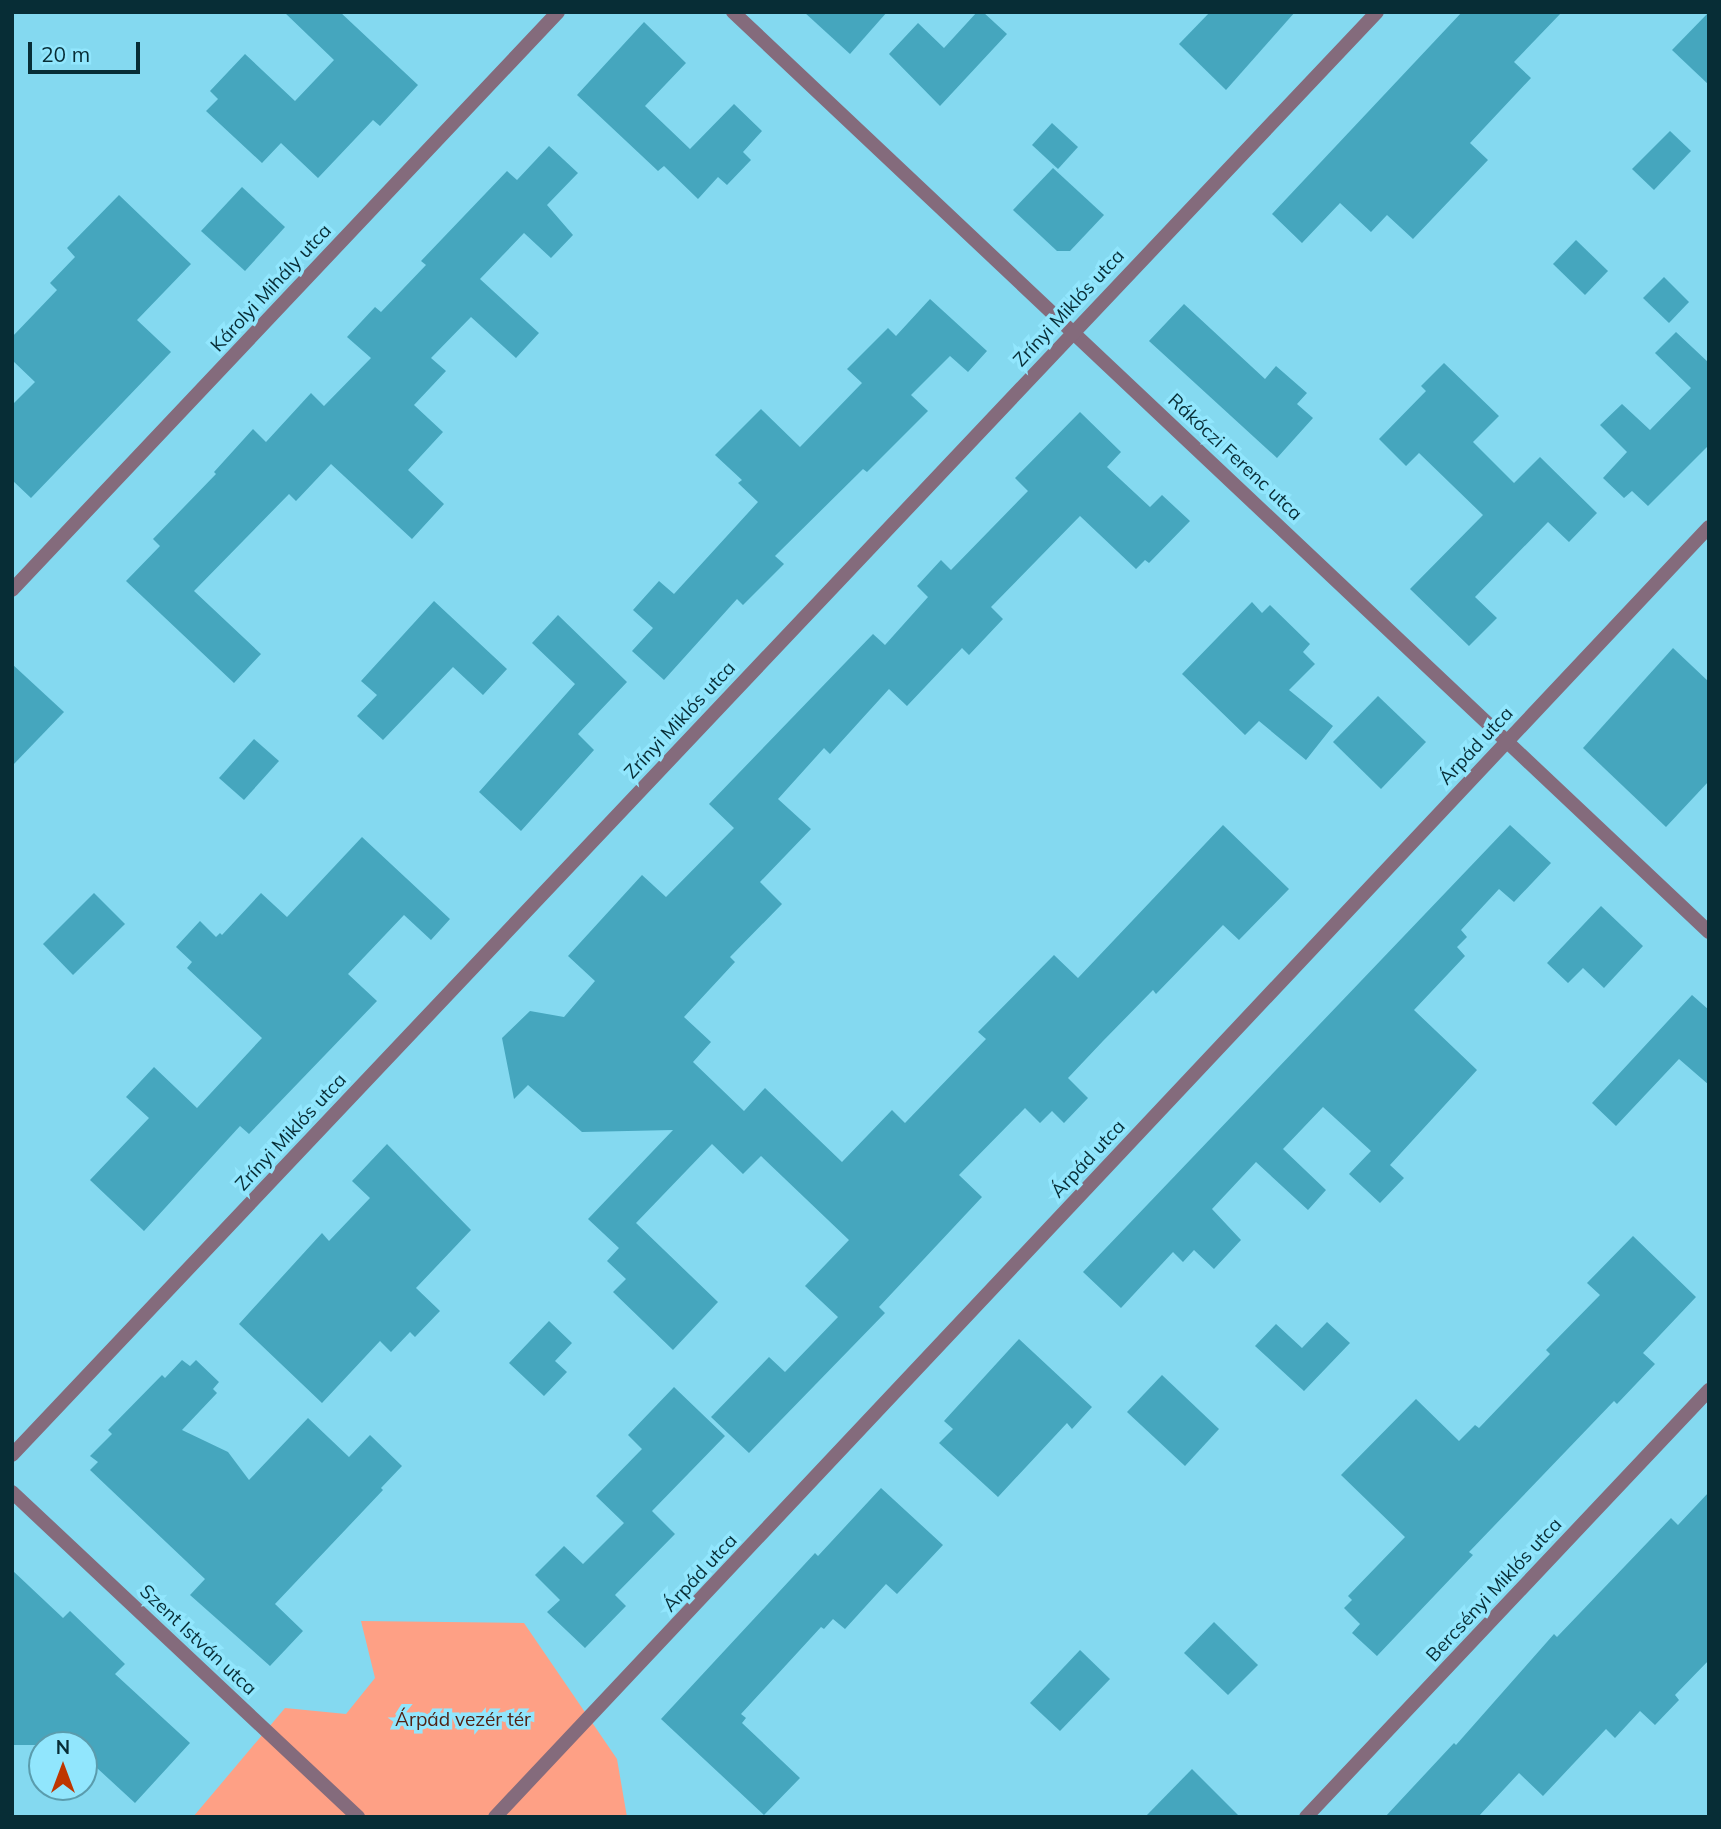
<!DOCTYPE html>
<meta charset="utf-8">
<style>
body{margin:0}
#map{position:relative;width:1721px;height:1829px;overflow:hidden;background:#84d9f0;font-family:Mulish,sans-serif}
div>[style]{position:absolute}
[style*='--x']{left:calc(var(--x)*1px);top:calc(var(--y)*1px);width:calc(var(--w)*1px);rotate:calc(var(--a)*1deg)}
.green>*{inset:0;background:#fea085}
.building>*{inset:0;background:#45a6be}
.street>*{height:14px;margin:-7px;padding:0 7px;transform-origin:7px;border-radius:7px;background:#846b7c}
span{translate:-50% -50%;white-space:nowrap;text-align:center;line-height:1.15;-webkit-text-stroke:7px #91e6fd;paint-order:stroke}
.street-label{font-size:19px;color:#072d36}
.park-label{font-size:19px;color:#522214}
.frame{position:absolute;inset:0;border:14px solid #072d36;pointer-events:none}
.north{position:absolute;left:28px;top:1731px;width:70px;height:70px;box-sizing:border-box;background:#91e6fd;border:2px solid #5a9cad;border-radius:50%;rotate:0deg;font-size:19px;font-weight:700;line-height:28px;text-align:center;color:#072d36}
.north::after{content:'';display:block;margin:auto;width:24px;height:32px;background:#be3600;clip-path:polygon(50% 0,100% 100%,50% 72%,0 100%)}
.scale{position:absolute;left:28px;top:42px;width:112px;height:32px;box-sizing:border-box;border:4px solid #072d36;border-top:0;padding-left:9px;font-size:21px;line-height:24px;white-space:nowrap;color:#072d36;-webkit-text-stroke:5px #91e6fd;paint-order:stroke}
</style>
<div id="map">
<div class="green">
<div style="clip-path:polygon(361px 1621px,524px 1623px,617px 1759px,627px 1817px,193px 1817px,285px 1708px,346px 1714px,375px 1678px)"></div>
</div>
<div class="building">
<div style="clip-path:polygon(284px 12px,340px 12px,418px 85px,380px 126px,373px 120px,318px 178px,281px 143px,262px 163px,206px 111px,218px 99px,210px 91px,245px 54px,295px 101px,334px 60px)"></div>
<div style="clip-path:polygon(804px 12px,887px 12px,850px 54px)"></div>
<div style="clip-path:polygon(977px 12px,983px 12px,1007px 34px,940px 106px,889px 54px,918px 23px,944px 48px)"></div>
<div style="clip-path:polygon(1210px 12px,1295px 12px,1226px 90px,1179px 44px)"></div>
<div style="clip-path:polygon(1462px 12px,1562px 12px,1514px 62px,1531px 78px,1470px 143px,1488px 160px,1413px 239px,1387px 215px,1371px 232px,1340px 203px,1302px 243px,1272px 214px)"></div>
<div style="clip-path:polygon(1709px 12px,1709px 85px,1672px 50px)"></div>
<div style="clip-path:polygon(644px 22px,686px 63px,645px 106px,690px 149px,734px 104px,762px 131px,743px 152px,751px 160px,727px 185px,718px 177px,698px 199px,664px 166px,658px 171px,577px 95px)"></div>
<div style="clip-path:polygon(1052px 123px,1078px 147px,1058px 169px,1032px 145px)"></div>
<div style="clip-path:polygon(1670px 131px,1691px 151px,1654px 190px,1632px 169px)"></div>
<div style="clip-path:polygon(549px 146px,578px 173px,547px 205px,573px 235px,551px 258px,524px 233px,480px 279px,539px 333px,516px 358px,471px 317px,431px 358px,446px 371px,414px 405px,443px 432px,408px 470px,444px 504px,412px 539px,331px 464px,296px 501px,289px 494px,194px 591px,261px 654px,234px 683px,126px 581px,160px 546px,153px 539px,216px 474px,214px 472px,253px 429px,266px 442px,311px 393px,324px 406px,371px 358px,347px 337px,375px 307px,381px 312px,426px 265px,421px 261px,507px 171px,517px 180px)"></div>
<div style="clip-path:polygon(1053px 168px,1104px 215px,1070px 251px,1057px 251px,1013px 210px)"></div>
<div style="clip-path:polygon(242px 187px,285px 227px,245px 271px,201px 231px)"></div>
<div style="clip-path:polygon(119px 195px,191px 264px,137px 320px,171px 352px,31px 498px,12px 480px,12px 405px,35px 382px,12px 360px,12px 337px,57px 290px,50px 283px,75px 257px,67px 248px)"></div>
<div style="clip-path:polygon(1576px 240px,1608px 271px,1585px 295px,1553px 264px)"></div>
<div style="clip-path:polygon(1664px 277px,1689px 302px,1669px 323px,1643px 298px)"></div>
<div style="clip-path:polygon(930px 299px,987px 351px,968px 372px,950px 356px,911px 395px,928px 411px,867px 472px,863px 469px,775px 556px,784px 564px,743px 605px,737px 599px,664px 680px,632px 651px,653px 628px,633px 610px,659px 581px,674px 594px,758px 502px,738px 483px,742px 480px,715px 455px,761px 409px,800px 447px,862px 383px,847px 369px,888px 328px,896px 336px)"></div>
<div style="clip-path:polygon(1184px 304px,1265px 379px,1276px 366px,1307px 393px,1297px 404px,1313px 418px,1277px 458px,1149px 341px)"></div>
<div style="clip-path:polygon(1676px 332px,1709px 363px,1709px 445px,1648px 506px,1632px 491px,1624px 498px,1603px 478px,1627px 452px,1600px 425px,1622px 404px,1650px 430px,1691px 388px,1655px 353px)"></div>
<div style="clip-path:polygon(1444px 363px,1499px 416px,1473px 442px,1514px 483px,1540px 457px,1597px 513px,1569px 542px,1548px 522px,1475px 597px,1497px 618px,1469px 646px,1410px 589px,1483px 515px,1419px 453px,1406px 466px,1379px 439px,1426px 391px,1421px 386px)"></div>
<div style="clip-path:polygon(1080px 412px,1121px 452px,1107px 467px,1150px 507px,1162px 495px,1190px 521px,1149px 563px,1145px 560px,1136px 569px,1080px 516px,991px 607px,1003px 619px,969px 655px,962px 648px,907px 706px,889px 689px,830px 754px,824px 748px,778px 799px,811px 829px,760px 882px,782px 904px,730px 957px,735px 962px,684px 1017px,711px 1042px,693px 1062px,744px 1111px,765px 1088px,842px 1162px,892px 1110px,905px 1123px,986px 1039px,978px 1032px,1054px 955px,1078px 978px,1223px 825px,1289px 889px,1239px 940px,1223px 925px,1156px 994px,1153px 990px,1103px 1041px,1068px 1078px,1088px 1098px,1064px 1123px,1052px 1111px,1040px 1123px,1025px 1108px,959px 1175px,982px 1197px,879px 1307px,885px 1313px,749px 1453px,711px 1417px,769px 1357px,785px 1372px,838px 1317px,805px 1286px,849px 1240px,761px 1156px,743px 1174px,712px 1144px,636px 1223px,718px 1302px,673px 1350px,613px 1292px,626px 1279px,607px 1261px,619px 1248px,588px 1219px,673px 1130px,582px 1132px,528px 1085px,514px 1099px,502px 1038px,530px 1011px,564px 1017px,595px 981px,568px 956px,642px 875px,666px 897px,734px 828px,709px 804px,873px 634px,885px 645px,928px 597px,917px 586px,941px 560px,951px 570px,1028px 491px,1015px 478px)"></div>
<div style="clip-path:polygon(434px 601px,507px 669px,483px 695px,453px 667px,383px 740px,357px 716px,377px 695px,361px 681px)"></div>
<div style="clip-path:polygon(1252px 602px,1262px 613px,1270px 605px,1310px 644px,1303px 652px,1315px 664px,1289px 690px,1333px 726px,1306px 760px,1259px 721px,1245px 735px,1182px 674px)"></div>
<div style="clip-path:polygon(558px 615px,627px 682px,578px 734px,594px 750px,521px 831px,479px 792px,575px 684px,532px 643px)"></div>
<div style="clip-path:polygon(1673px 648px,1709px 682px,1709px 781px,1666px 827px,1583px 748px)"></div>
<div style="clip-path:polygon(12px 664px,64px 712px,12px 766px)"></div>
<div style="clip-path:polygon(1378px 696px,1426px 742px,1381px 789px,1333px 742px)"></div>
<div style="clip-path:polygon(254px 739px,279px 761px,244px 800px,219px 778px)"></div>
<div style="clip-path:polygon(1510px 825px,1551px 863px,1514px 902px,1499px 889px,1461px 930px,1467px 937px,1457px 947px,1465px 956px,1414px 1010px,1477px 1070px,1390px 1165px,1404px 1178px,1380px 1203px,1349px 1174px,1371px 1151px,1323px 1107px,1283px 1149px,1326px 1190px,1308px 1210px,1256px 1162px,1212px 1209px,1241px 1240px,1214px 1269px,1194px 1250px,1183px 1262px,1173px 1252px,1121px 1308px,1083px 1272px)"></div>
<div style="clip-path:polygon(362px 837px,450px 919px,431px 940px,404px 915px,348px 974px,377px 1001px,249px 1134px,240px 1126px,144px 1231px,90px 1180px,149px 1118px,126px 1097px,154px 1067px,197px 1108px,262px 1038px,187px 968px,192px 962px,176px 947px,200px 921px,216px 937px,220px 933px,222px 935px,261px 893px,287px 917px)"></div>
<div style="clip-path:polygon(94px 893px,125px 924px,73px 975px,43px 944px)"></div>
<div style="clip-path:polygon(1601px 906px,1643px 946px,1604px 988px,1583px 968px,1568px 983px,1547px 963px)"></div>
<div style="clip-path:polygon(1692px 995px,1709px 1010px,1709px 1085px,1679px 1059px,1616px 1126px,1592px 1103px)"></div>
<div style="clip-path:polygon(387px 1144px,471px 1230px,416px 1288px,440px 1311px,415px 1337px,410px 1332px,391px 1352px,380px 1341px,322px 1403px,239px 1324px,322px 1233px,329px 1241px,370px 1198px,352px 1181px)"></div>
<div style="clip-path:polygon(1633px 1236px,1696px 1297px,1643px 1353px,1655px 1364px,1617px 1404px,1614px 1401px,1469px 1552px,1473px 1555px,1377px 1656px,1352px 1633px,1360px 1624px,1344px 1608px,1352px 1600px,1348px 1596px,1405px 1537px,1341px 1475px,1416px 1399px,1459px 1441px,1475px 1425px,1479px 1428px,1550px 1354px,1546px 1350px,1600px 1295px,1587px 1283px)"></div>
<div style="clip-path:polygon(549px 1321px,572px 1343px,555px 1361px,567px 1372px,544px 1396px,509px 1363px)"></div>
<div style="clip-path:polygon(1327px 1322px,1350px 1343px,1304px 1391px,1255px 1346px,1276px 1324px,1302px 1348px)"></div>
<div style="clip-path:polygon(1019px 1339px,1092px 1407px,1072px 1429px,1067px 1423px,998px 1497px,939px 1443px,953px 1429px,944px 1421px)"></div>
<div style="clip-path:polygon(182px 1360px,190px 1366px,196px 1360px,219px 1382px,213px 1389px,217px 1393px,182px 1430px,228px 1452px,249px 1480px,308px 1418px,349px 1457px,370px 1435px,402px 1466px,381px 1488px,383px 1490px,275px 1604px,303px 1631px,270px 1666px,190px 1595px,205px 1579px,90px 1470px,98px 1462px,90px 1456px,112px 1434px,108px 1430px,162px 1375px,165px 1378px)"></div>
<div style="clip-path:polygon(1162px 1375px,1219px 1429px,1185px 1466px,1127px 1412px)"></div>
<div style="clip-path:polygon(674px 1387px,725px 1436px,652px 1511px,675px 1534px,615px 1595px,626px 1606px,585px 1648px,547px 1612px,560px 1600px,535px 1575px,564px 1546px,583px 1564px,624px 1523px,596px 1496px,642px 1449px,628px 1435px)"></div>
<div style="clip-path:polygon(881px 1488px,943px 1545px,897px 1594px,886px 1584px,845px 1629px,833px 1619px,824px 1629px,821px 1627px,741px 1714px,746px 1718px,742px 1723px,800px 1778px,764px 1815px,661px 1719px,815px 1553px,818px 1556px)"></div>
<div style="clip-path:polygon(1709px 1492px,1709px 1660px,1675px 1695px,1679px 1700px,1655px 1725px,1640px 1711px,1615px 1738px,1606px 1729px,1543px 1796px,1519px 1773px,1478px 1817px,1385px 1817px,1454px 1743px,1456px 1745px,1554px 1634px,1557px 1637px,1671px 1518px,1678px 1525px)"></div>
<div style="clip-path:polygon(12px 1570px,63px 1618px,70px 1611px,125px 1664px,115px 1674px,190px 1743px,135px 1803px,84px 1756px,84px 1745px,12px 1745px)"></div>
<div style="clip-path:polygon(1214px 1622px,1258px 1665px,1228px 1695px,1184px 1653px)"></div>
<div style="clip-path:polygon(1080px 1650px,1110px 1679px,1060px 1731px,1030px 1703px)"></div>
<div style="clip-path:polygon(1192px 1769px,1240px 1817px,1145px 1817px)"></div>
</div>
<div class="street">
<div style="--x:733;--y:12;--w:1341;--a:43.31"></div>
<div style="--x:12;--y:590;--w:795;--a:-46.63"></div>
<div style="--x:12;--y:1455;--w:1986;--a:-46.59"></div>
<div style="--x:12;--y:1492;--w:475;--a:43.2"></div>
<div style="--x:495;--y:1817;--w:1771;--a:-46.74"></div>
<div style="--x:1306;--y:1817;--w:587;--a:-46.66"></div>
</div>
<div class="street-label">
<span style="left:271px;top:288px;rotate:-47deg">Károlyi Mihály utca</span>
<span style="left:1069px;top:308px;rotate:-47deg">Zrínyi Miklós utca</span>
<span style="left:1235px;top:457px;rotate:43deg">Rákóczi Ferenc utca</span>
<span style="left:680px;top:720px;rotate:-47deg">Zrínyi Miklós utca</span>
<span style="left:1476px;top:746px;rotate:-47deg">Árpád utca</span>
<span style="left:291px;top:1132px;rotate:-47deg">Zrínyi Miklós utca</span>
<span style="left:1088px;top:1159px;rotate:-47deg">Árpád utca</span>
<span style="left:700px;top:1573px;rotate:-47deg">Árpád utca</span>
<span style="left:1494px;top:1590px;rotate:-47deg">Bercsényi Miklós utca</span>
<span style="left:198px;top:1640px;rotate:43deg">Szent István utca</span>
</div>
<div class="park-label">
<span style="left:463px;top:1720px">Árpád vezér tér</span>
</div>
<div class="frame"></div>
<div class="north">N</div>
<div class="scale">20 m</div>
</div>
